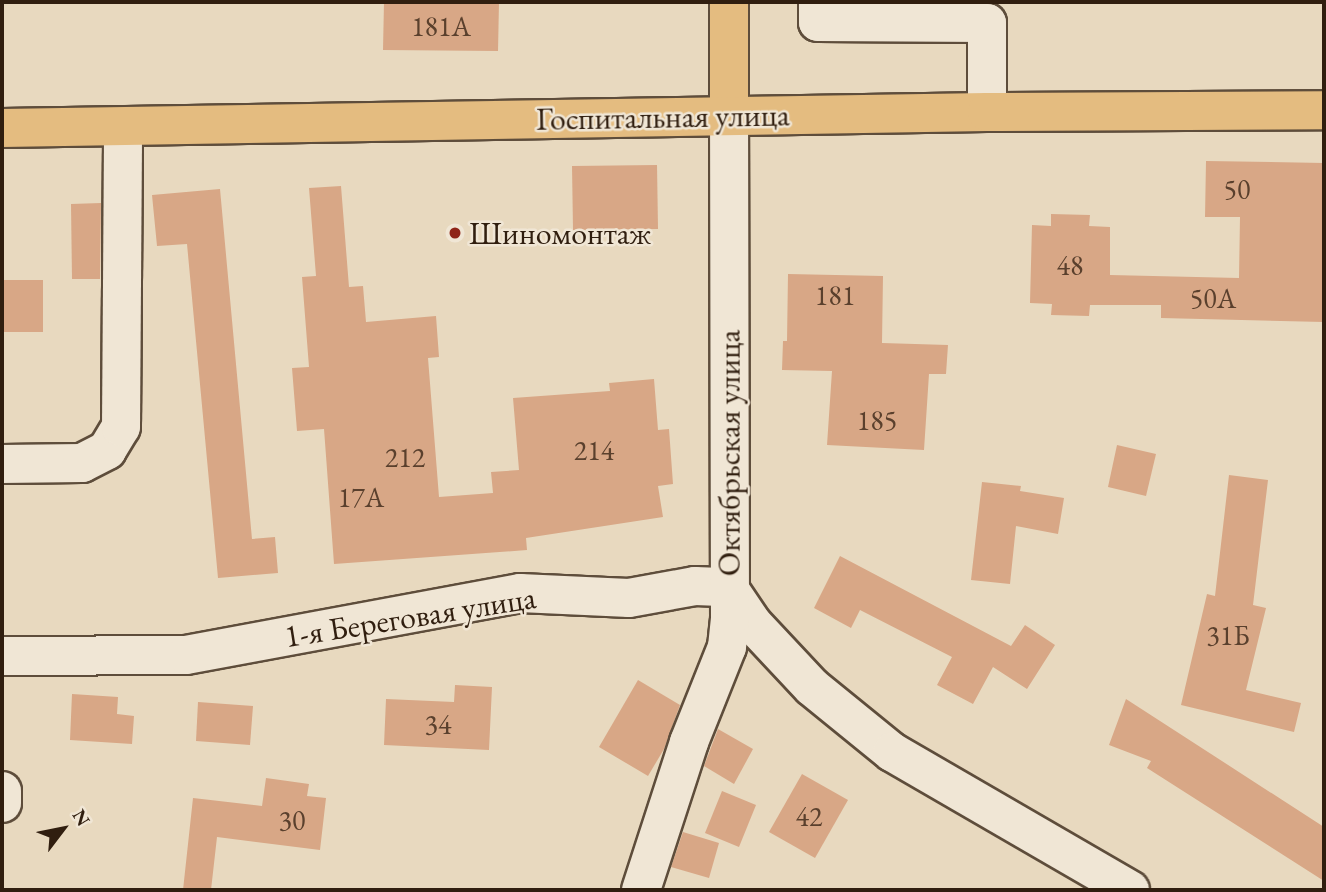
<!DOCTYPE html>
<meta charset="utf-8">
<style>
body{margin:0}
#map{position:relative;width:1326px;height:892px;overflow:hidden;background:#e8d9bf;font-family:"EB Garamond",serif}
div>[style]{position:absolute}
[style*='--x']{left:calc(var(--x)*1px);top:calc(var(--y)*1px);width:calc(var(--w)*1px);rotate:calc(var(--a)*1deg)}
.building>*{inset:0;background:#d8a786}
.roads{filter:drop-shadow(2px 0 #5e4d3b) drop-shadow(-2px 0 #5e4d3b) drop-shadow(0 2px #5e4d3b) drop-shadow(0 -2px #5e4d3b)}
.minor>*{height:38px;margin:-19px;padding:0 19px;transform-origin:19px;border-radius:19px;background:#f0e6d5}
.major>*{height:38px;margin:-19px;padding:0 19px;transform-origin:19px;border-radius:19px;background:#e4bc80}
.dots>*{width:19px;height:19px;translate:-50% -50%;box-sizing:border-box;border:4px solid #f0e6d5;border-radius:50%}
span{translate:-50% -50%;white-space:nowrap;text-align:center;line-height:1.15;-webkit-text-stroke:5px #f0e6d5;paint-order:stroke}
.number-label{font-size:28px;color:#5a402d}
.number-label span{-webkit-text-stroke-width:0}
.street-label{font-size:32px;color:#301e0f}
.poi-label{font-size:32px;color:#301e0f}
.left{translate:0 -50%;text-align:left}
.frame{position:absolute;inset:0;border:4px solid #301e0f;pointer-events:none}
.north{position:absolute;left:28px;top:794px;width:70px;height:70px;-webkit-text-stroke:5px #f0e6d5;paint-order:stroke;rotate:58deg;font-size:19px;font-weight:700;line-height:28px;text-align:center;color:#301e0f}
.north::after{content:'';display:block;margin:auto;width:24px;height:32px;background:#301e0f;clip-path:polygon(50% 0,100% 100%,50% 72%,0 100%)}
</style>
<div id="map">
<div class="building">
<div style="clip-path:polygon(384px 2px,499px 2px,498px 51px,383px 50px)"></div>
<div style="clip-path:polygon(1206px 161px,1324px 163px,1324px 322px,1161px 318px,1161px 305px,1090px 305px,1089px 316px,1051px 315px,1052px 304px,1030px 303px,1032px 225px,1051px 226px,1051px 214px,1090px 215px,1089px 226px,1110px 227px,1110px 275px,1239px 278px,1240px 217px,1205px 217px)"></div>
<div style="clip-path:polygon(657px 165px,658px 229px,573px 230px,572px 166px)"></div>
<div style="clip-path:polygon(341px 186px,349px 287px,363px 286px,366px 322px,436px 316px,439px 357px,428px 358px,439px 497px,493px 493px,491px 472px,519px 470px,513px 398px,610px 391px,609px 383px,654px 379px,658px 430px,669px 429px,673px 484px,658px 486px,663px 517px,526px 538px,527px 550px,334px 564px,324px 429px,297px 431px,292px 368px,309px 367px,302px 277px,316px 276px,309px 188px)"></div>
<div style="clip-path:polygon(220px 189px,252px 539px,275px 537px,278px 573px,218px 578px,187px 244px,157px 246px,152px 195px)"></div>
<div style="clip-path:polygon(101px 203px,100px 279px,72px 279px,71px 204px)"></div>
<div style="clip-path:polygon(788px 274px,883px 276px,882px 343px,948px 345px,946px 374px,929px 374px,924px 450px,827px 445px,832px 371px,782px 370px,783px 341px,787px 341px)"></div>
<div style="clip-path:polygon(2px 280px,43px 280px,43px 332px,2px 332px)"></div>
<div style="clip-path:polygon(1117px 445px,1156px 454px,1146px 496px,1108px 487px)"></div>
<div style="clip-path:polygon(1229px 475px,1268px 480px,1253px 605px,1266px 608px,1246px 690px,1301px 703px,1294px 732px,1181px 705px,1207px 594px,1215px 596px)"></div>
<div style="clip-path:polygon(982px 482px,1021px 486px,1020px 491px,1064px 498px,1058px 534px,1016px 526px,1010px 584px,971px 580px)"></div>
<div style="clip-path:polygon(840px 556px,1011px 646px,1025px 625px,1055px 645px,1027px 689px,993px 667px,973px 704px,937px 685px,952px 657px,860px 610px,851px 628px,814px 608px)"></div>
<div style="clip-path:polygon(638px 680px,680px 705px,664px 749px,648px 776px,599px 747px)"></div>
<div style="clip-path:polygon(455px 685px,492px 687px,489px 750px,384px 745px,386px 699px,454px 702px)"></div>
<div style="clip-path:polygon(72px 694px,118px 697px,117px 714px,134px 716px,132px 744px,70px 740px)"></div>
<div style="clip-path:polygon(1126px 699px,1324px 827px,1324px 881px,1147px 768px,1151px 761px,1109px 745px)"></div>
<div style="clip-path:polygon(198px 702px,253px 706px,250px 745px,196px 741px)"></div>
<div style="clip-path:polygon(718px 729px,753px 749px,734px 784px,704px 766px)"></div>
<div style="clip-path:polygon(802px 774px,848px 800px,815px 858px,769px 832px)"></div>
<div style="clip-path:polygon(266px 778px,309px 784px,307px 796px,326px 798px,320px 850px,217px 837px,211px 890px,183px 890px,193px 798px,262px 806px)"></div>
<div style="clip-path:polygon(722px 791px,756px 805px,739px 847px,705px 833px)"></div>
<div style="clip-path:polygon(683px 832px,719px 843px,709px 878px,671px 867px)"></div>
</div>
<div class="roads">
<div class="minor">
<div style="--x:818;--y:2;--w:20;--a:90"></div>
<div style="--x:818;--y:22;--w:169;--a:0.3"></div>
<div style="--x:987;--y:23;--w:89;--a:90"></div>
<div style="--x:2;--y:464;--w:80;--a:-0.7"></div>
<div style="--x:82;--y:463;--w:28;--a:-27"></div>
<div style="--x:107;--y:450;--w:27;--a:-59"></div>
<div style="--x:121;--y:427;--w:300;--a:-89.6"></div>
<div style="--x:2;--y:656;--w:184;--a:-0.3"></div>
<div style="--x:186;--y:655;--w:340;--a:-10.5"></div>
<div style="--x:520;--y:593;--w:109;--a:2.6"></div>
<div style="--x:629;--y:598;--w:67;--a:-10.3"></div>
<div style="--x:695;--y:586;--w:33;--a:2"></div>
<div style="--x:728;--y:587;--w:45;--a:56"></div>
<div style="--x:753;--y:624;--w:86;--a:46.9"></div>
<div style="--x:812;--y:687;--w:103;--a:39.1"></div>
<div style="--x:892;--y:752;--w:275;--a:30.1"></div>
<div style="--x:2;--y:791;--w:12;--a:90"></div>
<div style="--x:641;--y:890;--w:156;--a:-72"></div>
<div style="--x:689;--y:742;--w:102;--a:-68.2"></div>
<div style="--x:727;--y:647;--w:30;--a:-84"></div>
<div style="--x:730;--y:617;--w:501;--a:-90.11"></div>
</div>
<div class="major">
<div style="--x:729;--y:2;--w:114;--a:90"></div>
<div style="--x:2;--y:128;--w:985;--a:-0.93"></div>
<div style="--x:987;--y:112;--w:337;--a:-0.3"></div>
</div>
</div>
<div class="dots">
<div style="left:455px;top:233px;background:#8f2418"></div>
</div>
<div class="number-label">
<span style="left:441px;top:26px">181А</span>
<span style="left:1237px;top:189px">50</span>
<span style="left:1070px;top:265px">48</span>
<span style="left:835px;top:295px">181</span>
<span style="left:1213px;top:298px">50А</span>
<span style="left:877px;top:420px">185</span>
<span style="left:594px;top:450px">214</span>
<span style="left:405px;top:457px">212</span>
<span style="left:361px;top:497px">17А</span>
<span style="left:1228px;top:635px">31Б</span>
<span style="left:438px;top:724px">34</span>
<span style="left:809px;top:816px">42</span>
<span style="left:292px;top:820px">30</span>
</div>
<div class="street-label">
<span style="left:663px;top:117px;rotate:-1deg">Госпитальная улица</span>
<span style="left:729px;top:453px;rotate:-90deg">Октябрьская улица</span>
<span style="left:410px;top:617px;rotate:-9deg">1-я Береговая улица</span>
</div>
<div class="poi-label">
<span class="left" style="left:469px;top:233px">Шиномонтаж</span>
</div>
<div class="frame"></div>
<div class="north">N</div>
</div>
